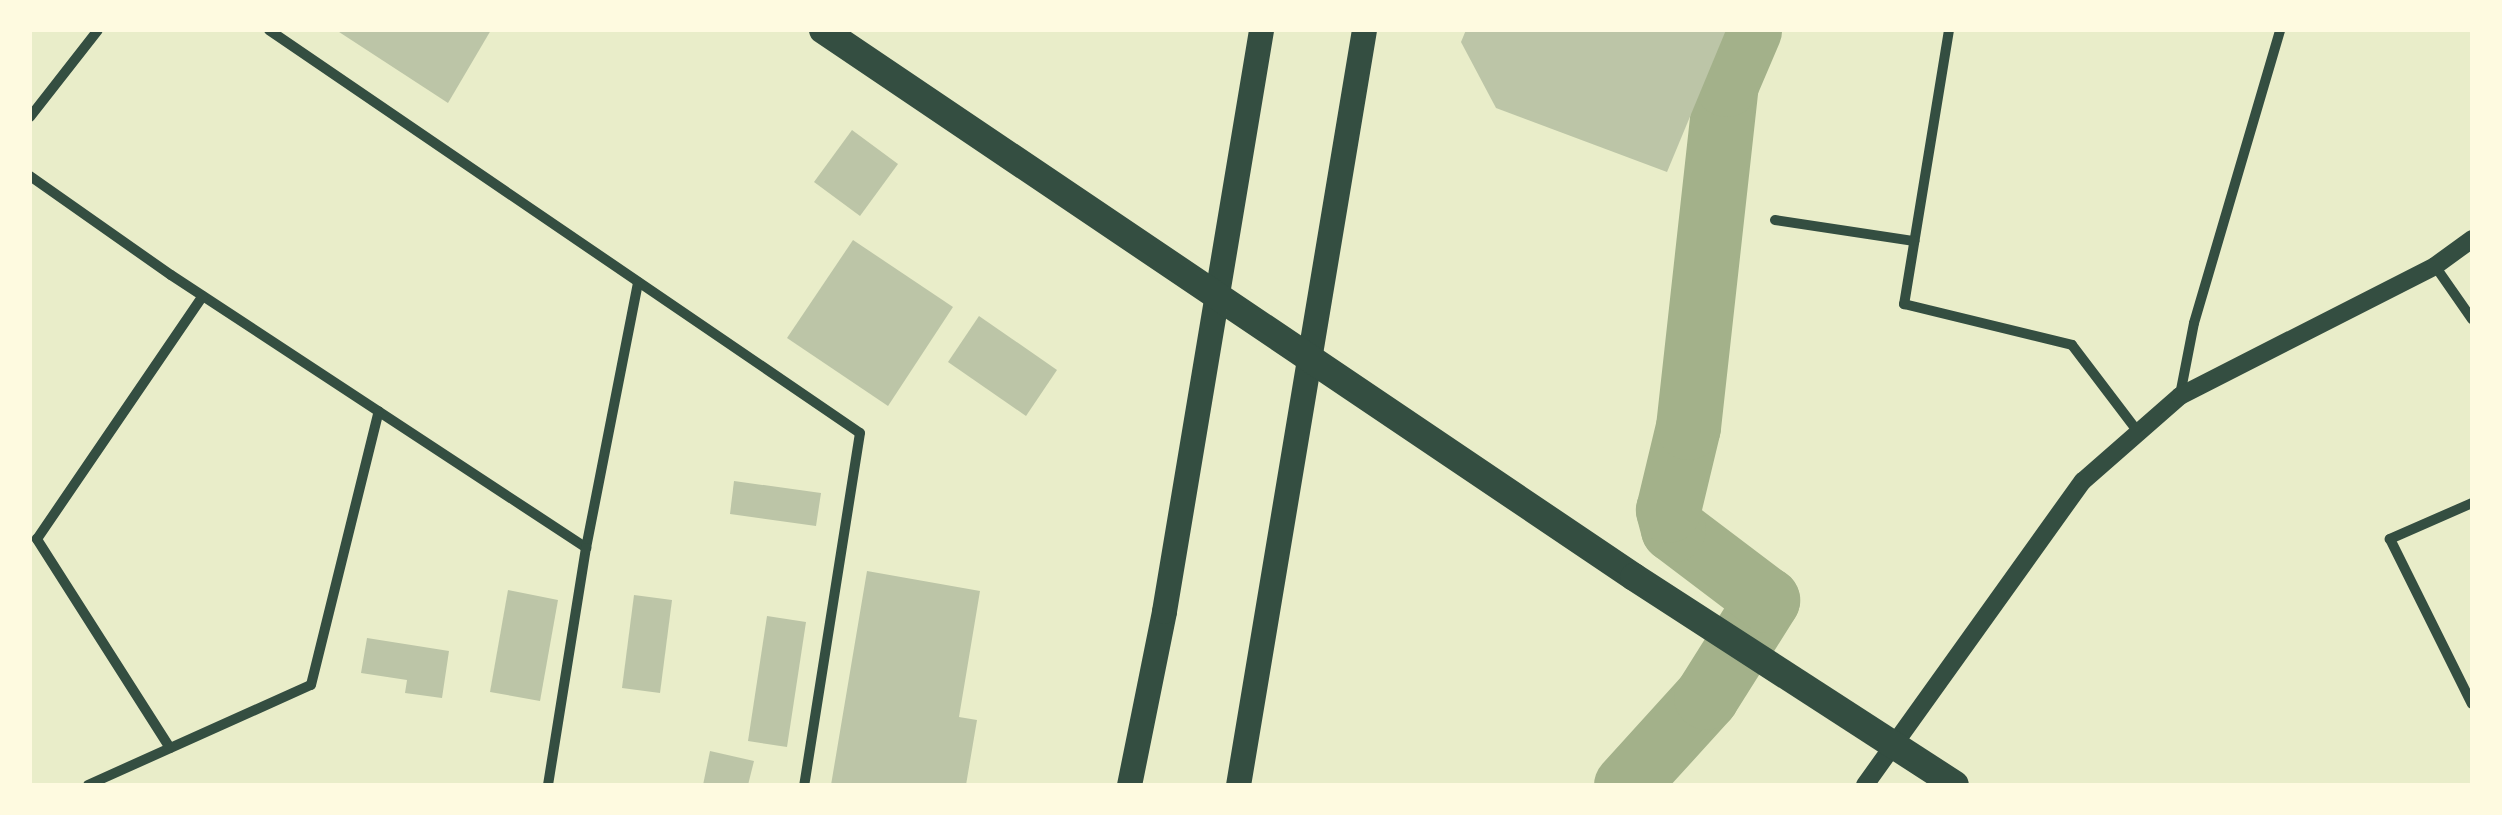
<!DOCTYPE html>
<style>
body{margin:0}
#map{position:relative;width:2502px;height:815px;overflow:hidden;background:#e9edc9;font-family:"DejaVu Sans",sans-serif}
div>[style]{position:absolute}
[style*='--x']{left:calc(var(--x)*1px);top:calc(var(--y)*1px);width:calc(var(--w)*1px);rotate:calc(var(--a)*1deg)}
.river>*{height:65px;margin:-32.5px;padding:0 32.5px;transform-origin:32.5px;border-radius:32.5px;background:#a3b18a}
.building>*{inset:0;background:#bcc5a7}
.minor>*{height:10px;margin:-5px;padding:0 5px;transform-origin:5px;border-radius:5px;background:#344e41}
.tertiary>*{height:18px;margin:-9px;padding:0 9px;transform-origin:9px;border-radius:9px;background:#344e41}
.primary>*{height:25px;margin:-12.5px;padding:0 12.5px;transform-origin:12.5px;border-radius:12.5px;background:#344e41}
.trunk>*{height:28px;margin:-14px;padding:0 14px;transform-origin:14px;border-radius:14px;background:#344e41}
span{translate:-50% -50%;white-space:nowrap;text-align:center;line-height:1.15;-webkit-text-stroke:10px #fefae0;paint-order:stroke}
.frame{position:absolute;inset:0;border:32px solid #fefae0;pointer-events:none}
</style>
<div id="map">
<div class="river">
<div style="--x:1626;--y:785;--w:119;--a:-47.7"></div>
<div style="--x:1706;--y:697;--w:115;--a:-57.8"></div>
<div style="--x:1767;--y:600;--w:118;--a:-142.9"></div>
<div style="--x:1673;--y:529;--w:20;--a:-105"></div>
<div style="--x:1668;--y:510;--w:85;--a:-76.5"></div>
<div style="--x:1688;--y:427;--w:345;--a:-83.7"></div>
<div style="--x:1726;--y:84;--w:59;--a:-66.9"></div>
</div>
<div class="building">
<div style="clip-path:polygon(336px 30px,491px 30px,448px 103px)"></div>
<div style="clip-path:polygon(1466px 30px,1726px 30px,1667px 172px,1496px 108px,1461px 42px)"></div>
<div style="clip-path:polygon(852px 130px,898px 164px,860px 216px,814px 182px)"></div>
<div style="clip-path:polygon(853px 240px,953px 307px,888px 406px,787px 338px)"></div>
<div style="clip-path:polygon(979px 316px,1057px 370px,1026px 416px,948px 362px)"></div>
<div style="clip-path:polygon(734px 481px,821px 493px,816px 526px,730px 514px)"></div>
<div style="clip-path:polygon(867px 571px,980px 591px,959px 717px,977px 720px,966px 785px,831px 785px)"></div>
<div style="clip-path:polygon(508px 590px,558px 600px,540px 701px,490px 692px)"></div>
<div style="clip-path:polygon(634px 595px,672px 600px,660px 693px,622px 688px)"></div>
<div style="clip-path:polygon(767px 616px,806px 622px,787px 747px,748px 741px)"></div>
<div style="clip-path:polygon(367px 638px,449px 651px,442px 698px,405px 693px,407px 680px,361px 673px)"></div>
<div style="clip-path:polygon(710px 751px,754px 761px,748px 785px,703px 785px)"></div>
</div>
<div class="minor">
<div style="--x:269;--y:30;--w:715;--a:34.29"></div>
<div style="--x:860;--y:433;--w:356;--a:99"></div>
<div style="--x:1949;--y:30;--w:278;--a:99.3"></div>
<div style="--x:1904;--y:304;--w:173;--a:13.7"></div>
<div style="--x:2072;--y:345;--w:109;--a:52.8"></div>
<div style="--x:30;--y:117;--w:110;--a:-52"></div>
<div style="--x:30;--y:176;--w:172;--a:35.1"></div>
<div style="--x:171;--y:275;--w:497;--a:33.3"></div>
<div style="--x:586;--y:548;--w:271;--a:-78.9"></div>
<div style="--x:1775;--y:220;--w:141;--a:8.6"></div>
<div style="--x:2435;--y:266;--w:65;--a:55.1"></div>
<div style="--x:2180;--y:395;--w:73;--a:-79"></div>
<div style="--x:2194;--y:323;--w:305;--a:-73.6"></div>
<div style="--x:2472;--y:503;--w:90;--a:156.3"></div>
<div style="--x:2390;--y:539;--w:184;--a:63.6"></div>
<div style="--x:170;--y:748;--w:248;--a:-122.5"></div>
<div style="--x:37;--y:539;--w:294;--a:-55.7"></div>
<div style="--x:88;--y:785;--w:244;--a:-24.2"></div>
<div style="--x:311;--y:685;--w:282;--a:-76.1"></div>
<div style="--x:548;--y:785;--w:240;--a:-80.9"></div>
</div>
<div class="tertiary">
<div style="--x:1865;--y:785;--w:374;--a:-54.4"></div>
<div style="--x:2083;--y:481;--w:129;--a:-41.2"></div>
<div style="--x:2180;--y:396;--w:286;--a:-27"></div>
<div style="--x:2435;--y:266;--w:46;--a:-36.1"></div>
</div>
<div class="primary">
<div style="--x:1129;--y:785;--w:177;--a:-78.6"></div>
<div style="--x:1164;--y:611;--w:589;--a:-80.52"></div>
<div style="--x:1238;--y:785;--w:765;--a:-80.53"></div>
</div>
<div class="trunk">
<div style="--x:823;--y:30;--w:978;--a:34"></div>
<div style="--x:1634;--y:577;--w:382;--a:32.9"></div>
</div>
<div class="frame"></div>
</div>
